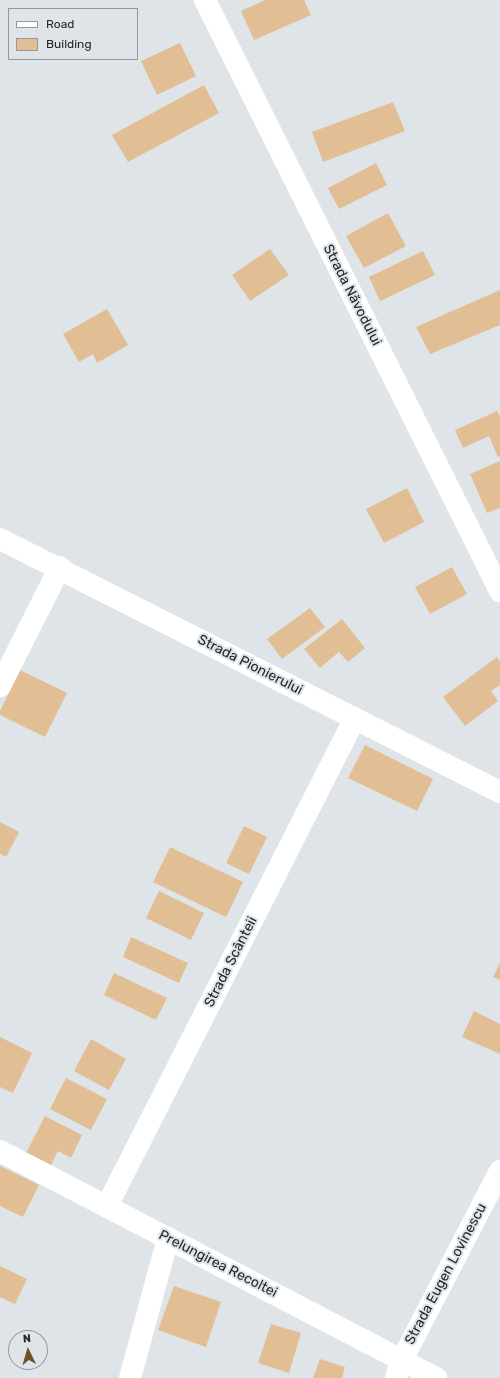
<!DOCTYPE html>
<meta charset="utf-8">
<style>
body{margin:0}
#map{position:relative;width:500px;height:1378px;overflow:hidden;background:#dfe4e9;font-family:Rubik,sans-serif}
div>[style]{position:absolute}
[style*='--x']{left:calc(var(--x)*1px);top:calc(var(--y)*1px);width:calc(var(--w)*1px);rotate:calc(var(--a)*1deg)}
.building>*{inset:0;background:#e2be94}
.street>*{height:22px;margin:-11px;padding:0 11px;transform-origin:11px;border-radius:11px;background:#fff}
span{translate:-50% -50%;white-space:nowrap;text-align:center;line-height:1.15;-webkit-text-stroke:4px #dfe4e9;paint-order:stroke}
.street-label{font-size:14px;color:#242628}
.legend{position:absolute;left:8px;top:8px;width:130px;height:52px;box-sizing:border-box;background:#dfe4e9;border:1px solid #94989c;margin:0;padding:5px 7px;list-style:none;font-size:12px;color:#242628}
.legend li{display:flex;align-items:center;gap:8px;height:20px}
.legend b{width:20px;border:1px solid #94989c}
.north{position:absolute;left:8px;top:1330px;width:40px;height:40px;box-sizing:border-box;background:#dfe4e9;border:1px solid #94989c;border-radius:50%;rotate:355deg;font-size:11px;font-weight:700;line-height:16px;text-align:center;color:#242628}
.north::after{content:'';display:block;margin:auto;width:14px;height:18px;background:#75512b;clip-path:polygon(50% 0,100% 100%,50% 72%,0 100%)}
</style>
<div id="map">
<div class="building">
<div style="clip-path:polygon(265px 0,304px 0,311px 15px,254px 40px,241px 11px)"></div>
<div style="clip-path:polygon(180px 43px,196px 76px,157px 95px,141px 61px)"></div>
<div style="clip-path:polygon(204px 85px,219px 113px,128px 162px,112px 135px)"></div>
<div style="clip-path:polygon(393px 102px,405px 131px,323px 162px,312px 132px)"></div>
<div style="clip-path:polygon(376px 163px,387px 185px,339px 209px,328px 188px)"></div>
<div style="clip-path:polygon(388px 213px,406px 246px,364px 268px,346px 236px)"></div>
<div style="clip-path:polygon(270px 249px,289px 275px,250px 301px,232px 275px)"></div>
<div style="clip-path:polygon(423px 251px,435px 275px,380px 301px,369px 277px)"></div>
<div style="clip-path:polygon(500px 290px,500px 325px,430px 354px,416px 327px)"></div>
<div style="clip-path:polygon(107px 309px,128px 345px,97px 363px,93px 354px,79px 362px,63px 334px)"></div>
<div style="clip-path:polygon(497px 411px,500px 417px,500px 456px,498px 457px,489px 436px,463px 448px,455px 430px)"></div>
<div style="clip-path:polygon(500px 461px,500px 508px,487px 513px,470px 474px)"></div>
<div style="clip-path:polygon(407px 488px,424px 522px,384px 543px,366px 509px)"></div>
<div style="clip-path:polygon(452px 567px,467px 594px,430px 614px,415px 587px)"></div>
<div style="clip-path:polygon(310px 608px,325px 627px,282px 659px,267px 639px)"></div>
<div style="clip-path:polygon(342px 619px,365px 648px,348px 662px,339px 652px,320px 668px,304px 649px)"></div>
<div style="clip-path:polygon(497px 657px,500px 662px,500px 685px,491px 691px,498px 701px,465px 726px,443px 697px)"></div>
<div style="clip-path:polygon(20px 670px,67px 693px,45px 737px,0 715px,0 711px)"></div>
<div style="clip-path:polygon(365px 745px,433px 779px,417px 811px,348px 778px)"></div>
<div style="clip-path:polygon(0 822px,19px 832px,6px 857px,0 854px)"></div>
<div style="clip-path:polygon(244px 826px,267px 837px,249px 874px,226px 863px)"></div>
<div style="clip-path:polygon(170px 847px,243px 882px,226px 917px,153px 882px)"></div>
<div style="clip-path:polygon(159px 891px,204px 913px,191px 940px,146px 918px)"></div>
<div style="clip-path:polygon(131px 937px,188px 963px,179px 983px,123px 957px)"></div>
<div style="clip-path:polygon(500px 963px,500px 980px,493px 977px)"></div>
<div style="clip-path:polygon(114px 973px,167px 998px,156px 1020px,104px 995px)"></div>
<div style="clip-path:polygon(474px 1011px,500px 1024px,500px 1054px,462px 1037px)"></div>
<div style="clip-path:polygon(0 1037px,32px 1053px,13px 1093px,0 1087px)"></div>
<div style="clip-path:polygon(91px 1039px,126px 1059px,109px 1090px,74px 1071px)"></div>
<div style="clip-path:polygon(66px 1078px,107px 1099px,91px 1130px,50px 1109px)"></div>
<div style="clip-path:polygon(45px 1116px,82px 1135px,71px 1158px,58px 1151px,51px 1165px,26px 1153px)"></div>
<div style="clip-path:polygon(0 1166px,39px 1185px,23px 1217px,0 1206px)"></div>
<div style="clip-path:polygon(0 1266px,27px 1279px,15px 1304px,0 1297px)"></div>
<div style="clip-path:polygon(174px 1286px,221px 1302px,206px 1347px,158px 1330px)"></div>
<div style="clip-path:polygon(271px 1324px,301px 1333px,289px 1373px,258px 1363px)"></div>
<div style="clip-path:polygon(320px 1359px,345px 1367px,342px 1378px,313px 1378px)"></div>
</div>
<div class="street">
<div style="--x:205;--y:0;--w:661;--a:63.47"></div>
<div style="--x:0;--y:539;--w:560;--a:26.84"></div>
<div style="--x:0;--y:686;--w:133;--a:-63.2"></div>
<div style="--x:0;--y:1151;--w:492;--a:27.5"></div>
<div style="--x:107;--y:1206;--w:547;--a:-63.06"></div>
<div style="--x:130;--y:1378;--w:145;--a:-74.8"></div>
<div style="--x:396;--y:1378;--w:19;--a:-72"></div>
<div style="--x:402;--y:1360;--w:213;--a:-62.6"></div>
</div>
<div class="street-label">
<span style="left:352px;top:295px;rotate:63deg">Strada Năvodului</span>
<span style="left:250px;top:665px;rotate:27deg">Strada Pionierului</span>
<span style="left:231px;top:962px;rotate:-63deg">Strada Scânteii</span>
<span style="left:218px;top:1264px;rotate:27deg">Prelungirea Recoltei</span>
<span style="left:446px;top:1274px;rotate:-62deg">Strada Eugen Lovinescu</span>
</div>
<ul class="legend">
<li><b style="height:5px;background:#fff"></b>Road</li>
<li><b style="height:11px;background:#e2be94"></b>Building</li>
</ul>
<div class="north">N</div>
</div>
